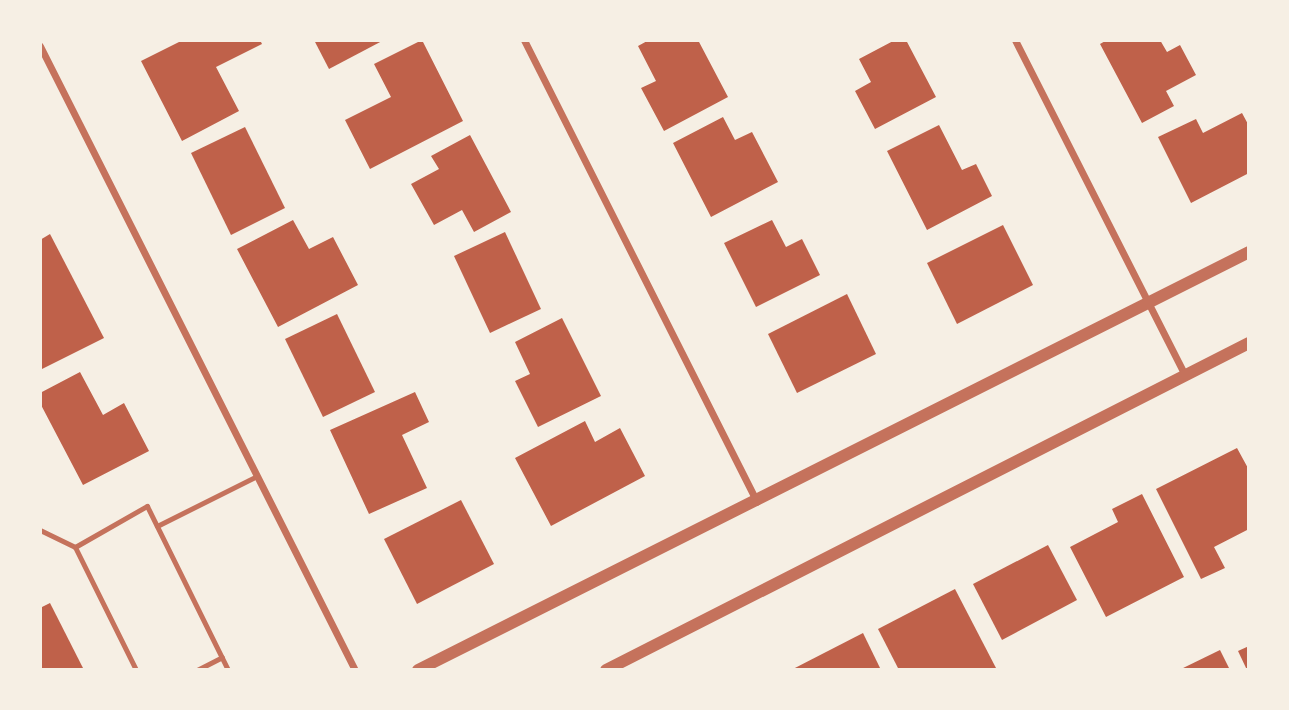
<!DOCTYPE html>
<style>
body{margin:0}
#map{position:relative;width:1289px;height:710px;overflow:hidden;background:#f6efe4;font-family:Helvetica,sans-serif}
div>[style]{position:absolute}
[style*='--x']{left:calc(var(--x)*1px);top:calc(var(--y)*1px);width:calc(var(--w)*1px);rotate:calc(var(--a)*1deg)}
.building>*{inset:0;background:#bf614a}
.service>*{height:5px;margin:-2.5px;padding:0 2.5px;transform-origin:2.5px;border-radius:2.5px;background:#c5725c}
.minor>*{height:7px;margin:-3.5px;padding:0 3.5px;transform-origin:3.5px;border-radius:3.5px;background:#c5725c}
.tertiary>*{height:12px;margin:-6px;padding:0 6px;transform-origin:6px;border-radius:6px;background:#c5725c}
span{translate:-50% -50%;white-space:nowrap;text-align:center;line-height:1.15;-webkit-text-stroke:6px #f6efe4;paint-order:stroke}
.frame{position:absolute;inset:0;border:42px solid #f6efe4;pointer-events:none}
</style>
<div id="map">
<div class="building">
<div style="clip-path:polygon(183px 40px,260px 40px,262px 44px,216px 67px,239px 111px,182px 141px,141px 61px)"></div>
<div style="clip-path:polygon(314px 40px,384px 40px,329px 69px)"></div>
<div style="clip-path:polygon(422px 40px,463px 121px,370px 169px,345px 120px,391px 97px,374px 64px)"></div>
<div style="clip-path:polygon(649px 40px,698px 40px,728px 97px,664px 131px,641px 88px,656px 81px,638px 46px)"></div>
<div style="clip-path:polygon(895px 40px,906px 40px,936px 97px,875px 129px,855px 91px,871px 82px,859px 59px)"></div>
<div style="clip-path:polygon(1107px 40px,1160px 40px,1167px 52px,1180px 45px,1196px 75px,1166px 91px,1174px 106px,1142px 123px,1100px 44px)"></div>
<div style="clip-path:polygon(1242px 113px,1249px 126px,1249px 173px,1191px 203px,1158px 137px,1196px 119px,1203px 133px)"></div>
<div style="clip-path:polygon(723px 117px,735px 140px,752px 132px,778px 182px,711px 217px,673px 143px)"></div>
<div style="clip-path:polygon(939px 125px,962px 170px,976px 164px,992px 196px,927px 230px,887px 151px)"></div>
<div style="clip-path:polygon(245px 127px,285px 208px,231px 235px,191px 153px)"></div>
<div style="clip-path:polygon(470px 135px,511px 212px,474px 232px,462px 210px,434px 225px,411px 184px,439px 169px,431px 156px)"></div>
<div style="clip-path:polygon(293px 220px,309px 249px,333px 237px,358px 285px,278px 327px,237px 249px)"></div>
<div style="clip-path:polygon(772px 220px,786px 247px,802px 239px,820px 275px,756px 307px,724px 243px)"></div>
<div style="clip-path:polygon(1003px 225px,1033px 285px,957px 324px,927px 263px)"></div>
<div style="clip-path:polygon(505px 232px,541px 309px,490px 333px,454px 256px)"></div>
<div style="clip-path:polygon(50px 234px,104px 338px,40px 370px,40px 240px)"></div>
<div style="clip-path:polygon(847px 294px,876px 354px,797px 393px,768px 334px)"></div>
<div style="clip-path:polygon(337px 314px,375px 392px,323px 417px,285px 339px)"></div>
<div style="clip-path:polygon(562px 318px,601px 396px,538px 427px,515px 381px,530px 374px,515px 342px)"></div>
<div style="clip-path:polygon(80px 372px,103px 415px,124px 403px,149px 451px,83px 485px,40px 403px,40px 393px)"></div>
<div style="clip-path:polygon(415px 392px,429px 422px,402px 435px,427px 488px,369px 514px,330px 430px)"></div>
<div style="clip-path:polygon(585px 421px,595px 442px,620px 428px,645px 476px,551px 526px,515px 458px)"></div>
<div style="clip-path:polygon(1237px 448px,1249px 470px,1249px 529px,1214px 547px,1225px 568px,1201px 579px,1156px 489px)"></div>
<div style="clip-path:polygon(1142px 494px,1184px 577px,1106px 617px,1070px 547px,1118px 522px,1112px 509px)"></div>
<div style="clip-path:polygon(461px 500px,494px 564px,417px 604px,384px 539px)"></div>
<div style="clip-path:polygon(1048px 545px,1077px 600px,1002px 640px,973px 584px)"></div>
<div style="clip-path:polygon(955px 589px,996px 668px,899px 670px,878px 629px)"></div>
<div style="clip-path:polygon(50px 603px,84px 670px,40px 670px,40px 608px)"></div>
<div style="clip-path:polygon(863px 633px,881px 670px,791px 670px)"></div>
<div style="clip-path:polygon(1249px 646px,1249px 670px,1247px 670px,1238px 651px)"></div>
<div style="clip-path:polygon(1220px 650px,1230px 670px,1179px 670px)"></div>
</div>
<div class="service">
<div style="--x:157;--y:526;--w:112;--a:-26.6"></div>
<div style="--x:40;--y:530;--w:39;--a:26"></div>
<div style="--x:75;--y:547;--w:137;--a:63.6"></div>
<div style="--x:75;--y:547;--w:83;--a:-29.7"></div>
<div style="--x:147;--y:506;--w:183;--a:63.7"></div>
<div style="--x:197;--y:670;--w:28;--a:-27"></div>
</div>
<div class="minor">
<div style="--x:524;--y:40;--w:517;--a:63.24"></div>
<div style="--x:1015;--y:40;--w:376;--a:63.1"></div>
<div style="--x:40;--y:46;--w:699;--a:63.22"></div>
</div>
<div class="tertiary">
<div style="--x:418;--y:670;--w:930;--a:-26.7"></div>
<div style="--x:606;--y:670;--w:721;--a:-26.96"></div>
</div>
<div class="frame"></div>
</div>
